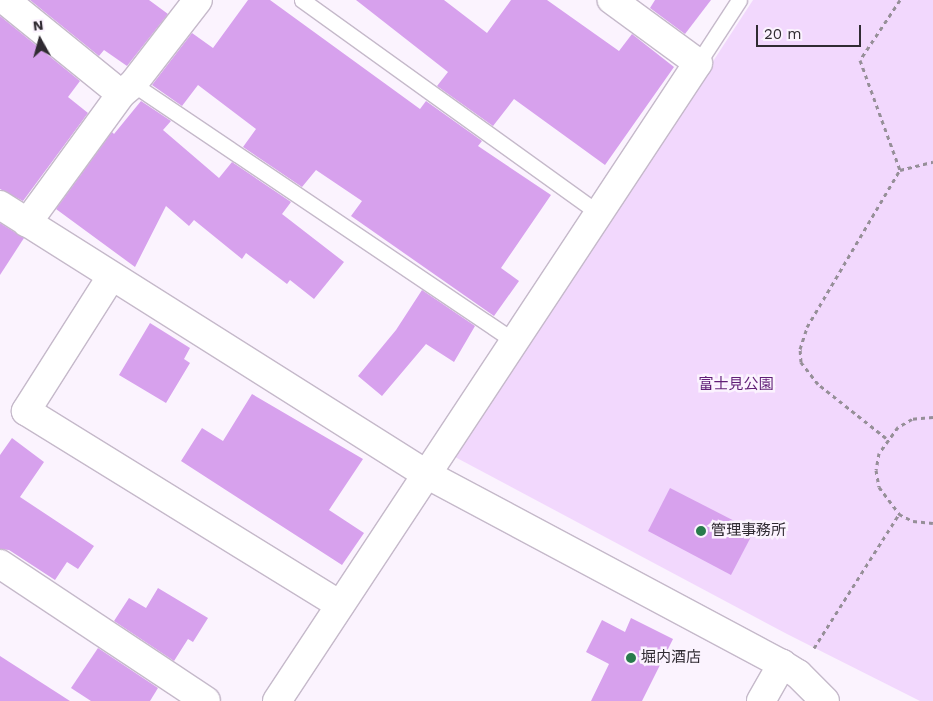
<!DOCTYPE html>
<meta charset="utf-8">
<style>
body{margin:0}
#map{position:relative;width:933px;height:701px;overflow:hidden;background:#fbf3fe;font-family:"Work Sans","Noto Sans JP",sans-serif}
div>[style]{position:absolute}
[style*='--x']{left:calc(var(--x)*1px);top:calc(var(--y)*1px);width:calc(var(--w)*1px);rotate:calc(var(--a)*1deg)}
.green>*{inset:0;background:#f2d8fd}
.building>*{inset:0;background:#d7a1ed}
.path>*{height:3px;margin-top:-1.5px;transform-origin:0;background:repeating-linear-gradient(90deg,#968f98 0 4px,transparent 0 8px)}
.roads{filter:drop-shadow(1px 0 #c5b9ca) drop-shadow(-1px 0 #c5b9ca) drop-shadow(0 1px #c5b9ca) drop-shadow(0 -1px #c5b9ca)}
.lane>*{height:15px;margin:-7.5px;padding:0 7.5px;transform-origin:7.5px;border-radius:7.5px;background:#fff}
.street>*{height:28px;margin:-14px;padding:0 14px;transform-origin:14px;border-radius:14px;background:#fff}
.dots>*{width:14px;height:14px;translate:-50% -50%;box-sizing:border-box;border:2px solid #fbf3fe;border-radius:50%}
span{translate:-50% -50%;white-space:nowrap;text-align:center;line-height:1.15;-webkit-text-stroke:5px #fbf3fe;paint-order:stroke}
.park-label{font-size:15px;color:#601e76}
.poi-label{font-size:15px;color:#302b32}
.left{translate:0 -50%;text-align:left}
.north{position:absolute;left:15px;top:15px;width:50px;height:50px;-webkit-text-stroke:4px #fbf3fe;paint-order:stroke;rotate:353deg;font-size:14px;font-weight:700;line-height:20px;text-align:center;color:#302b32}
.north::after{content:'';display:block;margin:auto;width:18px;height:22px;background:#302b32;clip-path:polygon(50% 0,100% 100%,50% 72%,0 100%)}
.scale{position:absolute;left:756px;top:25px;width:105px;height:22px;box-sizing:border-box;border:2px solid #302b32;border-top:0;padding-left:6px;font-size:15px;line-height:18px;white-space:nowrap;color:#302b32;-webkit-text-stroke:4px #fbf3fe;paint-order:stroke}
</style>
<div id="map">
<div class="green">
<div style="clip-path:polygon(753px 0,933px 0,933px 701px,920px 701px,787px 634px,455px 457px)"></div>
</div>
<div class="building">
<div style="clip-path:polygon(30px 0,149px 0,168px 14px,127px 66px,104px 50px,99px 56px)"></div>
<div style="clip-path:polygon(248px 0,270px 0,420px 109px,426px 101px,482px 141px,478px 146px,551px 195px,501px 268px,519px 281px,494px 316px,351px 216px,362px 201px,316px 170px,302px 187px,243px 147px,256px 129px,198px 85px,182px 106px,152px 85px,192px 33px,213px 48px)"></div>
<div style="clip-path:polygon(356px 0,444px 0,487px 33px,511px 0,547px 0,619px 51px,632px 34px,674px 67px,605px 165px,514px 99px,493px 126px,437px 86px,448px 72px)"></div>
<div style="clip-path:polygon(655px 0,711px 0,685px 34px,650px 8px)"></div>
<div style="clip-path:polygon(0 16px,80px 81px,68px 97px,88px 113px,23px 201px,0 189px)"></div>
<div style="clip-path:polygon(141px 101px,171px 121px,163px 130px,219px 178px,232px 162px,291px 202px,282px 214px,344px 262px,314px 299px,290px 280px,287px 284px,246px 253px,242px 259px,194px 220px,189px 226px,166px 206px,135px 267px,56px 209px,112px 132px,114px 134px)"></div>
<div style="clip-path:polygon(0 223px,24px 238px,0 275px)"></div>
<div style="clip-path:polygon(422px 290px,475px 326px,454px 362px,426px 344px,382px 396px,358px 376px,396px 330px)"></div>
<div style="clip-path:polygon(150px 323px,190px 348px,184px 359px,190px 363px,166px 403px,119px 375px)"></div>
<div style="clip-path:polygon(252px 394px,363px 459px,329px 510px,364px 533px,342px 565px,181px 461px,202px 428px,223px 441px)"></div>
<div style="clip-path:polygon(12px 438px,44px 462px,20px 497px,94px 546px,78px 569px,67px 562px,55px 580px,9px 550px,0 549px,0 455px)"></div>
<div style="clip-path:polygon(670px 488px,754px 531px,731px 575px,648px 531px)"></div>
<div style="clip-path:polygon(158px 588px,208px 618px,193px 642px,188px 639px,174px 661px,114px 621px,129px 598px,146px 608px)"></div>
<div style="clip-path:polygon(631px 618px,673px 639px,642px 701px,591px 701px,609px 664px,586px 652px,602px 620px,625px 632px)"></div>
<div style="clip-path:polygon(98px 648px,158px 688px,150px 701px,91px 701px,71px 688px)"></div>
<div style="clip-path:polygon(0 656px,70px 701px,0 701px)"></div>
</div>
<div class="path">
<div style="--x:900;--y:0;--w:72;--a:123.7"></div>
<div style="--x:860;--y:60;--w:117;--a:70"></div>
<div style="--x:900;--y:170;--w:34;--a:-14"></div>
<div style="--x:933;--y:417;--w:21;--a:175"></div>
<div style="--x:912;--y:419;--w:16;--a:150"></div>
<div style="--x:898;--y:427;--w:32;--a:126"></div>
<div style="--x:879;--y:453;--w:17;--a:100"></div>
<div style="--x:876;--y:470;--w:17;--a:80"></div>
<div style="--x:879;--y:487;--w:34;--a:53"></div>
<div style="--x:899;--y:514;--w:16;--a:27"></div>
<div style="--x:913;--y:521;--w:20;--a:6"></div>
<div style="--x:886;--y:438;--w:87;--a:-141.5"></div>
<div style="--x:818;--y:384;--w:28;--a:-128"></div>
<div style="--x:801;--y:362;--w:13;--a:-94"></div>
<div style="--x:800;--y:349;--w:23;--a:-72"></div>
<div style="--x:807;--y:327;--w:182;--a:-59.4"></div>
<div style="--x:814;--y:648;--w:159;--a:-57.6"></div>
</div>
<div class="roads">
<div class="lane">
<div style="--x:302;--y:0;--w:365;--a:35.7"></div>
<div style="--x:698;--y:63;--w:75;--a:-56.9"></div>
<div style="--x:133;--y:84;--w:460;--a:34"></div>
</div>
<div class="street">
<div style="--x:5;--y:0;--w:149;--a:39"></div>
<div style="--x:0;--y:205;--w:504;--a:32.27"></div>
<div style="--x:426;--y:474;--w:404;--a:28.1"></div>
<div style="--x:782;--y:664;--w:19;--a:32"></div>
<div style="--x:798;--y:674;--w:38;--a:45"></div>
<div style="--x:27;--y:223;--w:160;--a:-53.9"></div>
<div style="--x:121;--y:94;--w:16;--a:-40"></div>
<div style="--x:133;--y:84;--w:106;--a:-52.3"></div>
<div style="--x:111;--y:277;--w:159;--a:122.4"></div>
<div style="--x:26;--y:411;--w:369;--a:31.7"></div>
<div style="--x:0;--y:564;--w:247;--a:33.6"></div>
<div style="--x:277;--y:701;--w:764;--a:-56.58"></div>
<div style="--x:698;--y:63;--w:107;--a:-143.8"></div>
<div style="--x:761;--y:701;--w:43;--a:-60.4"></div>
</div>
</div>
<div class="dots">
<div style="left:701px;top:531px;background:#287b4c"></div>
<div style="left:631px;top:658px;background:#287b4c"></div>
</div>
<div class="park-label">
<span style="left:736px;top:385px">富士見公園</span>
</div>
<div class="poi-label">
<span class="left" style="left:711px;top:531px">管理事務所</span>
<span class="left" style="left:641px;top:658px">堀内酒店</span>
</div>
<div class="north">N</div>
<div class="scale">20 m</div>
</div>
